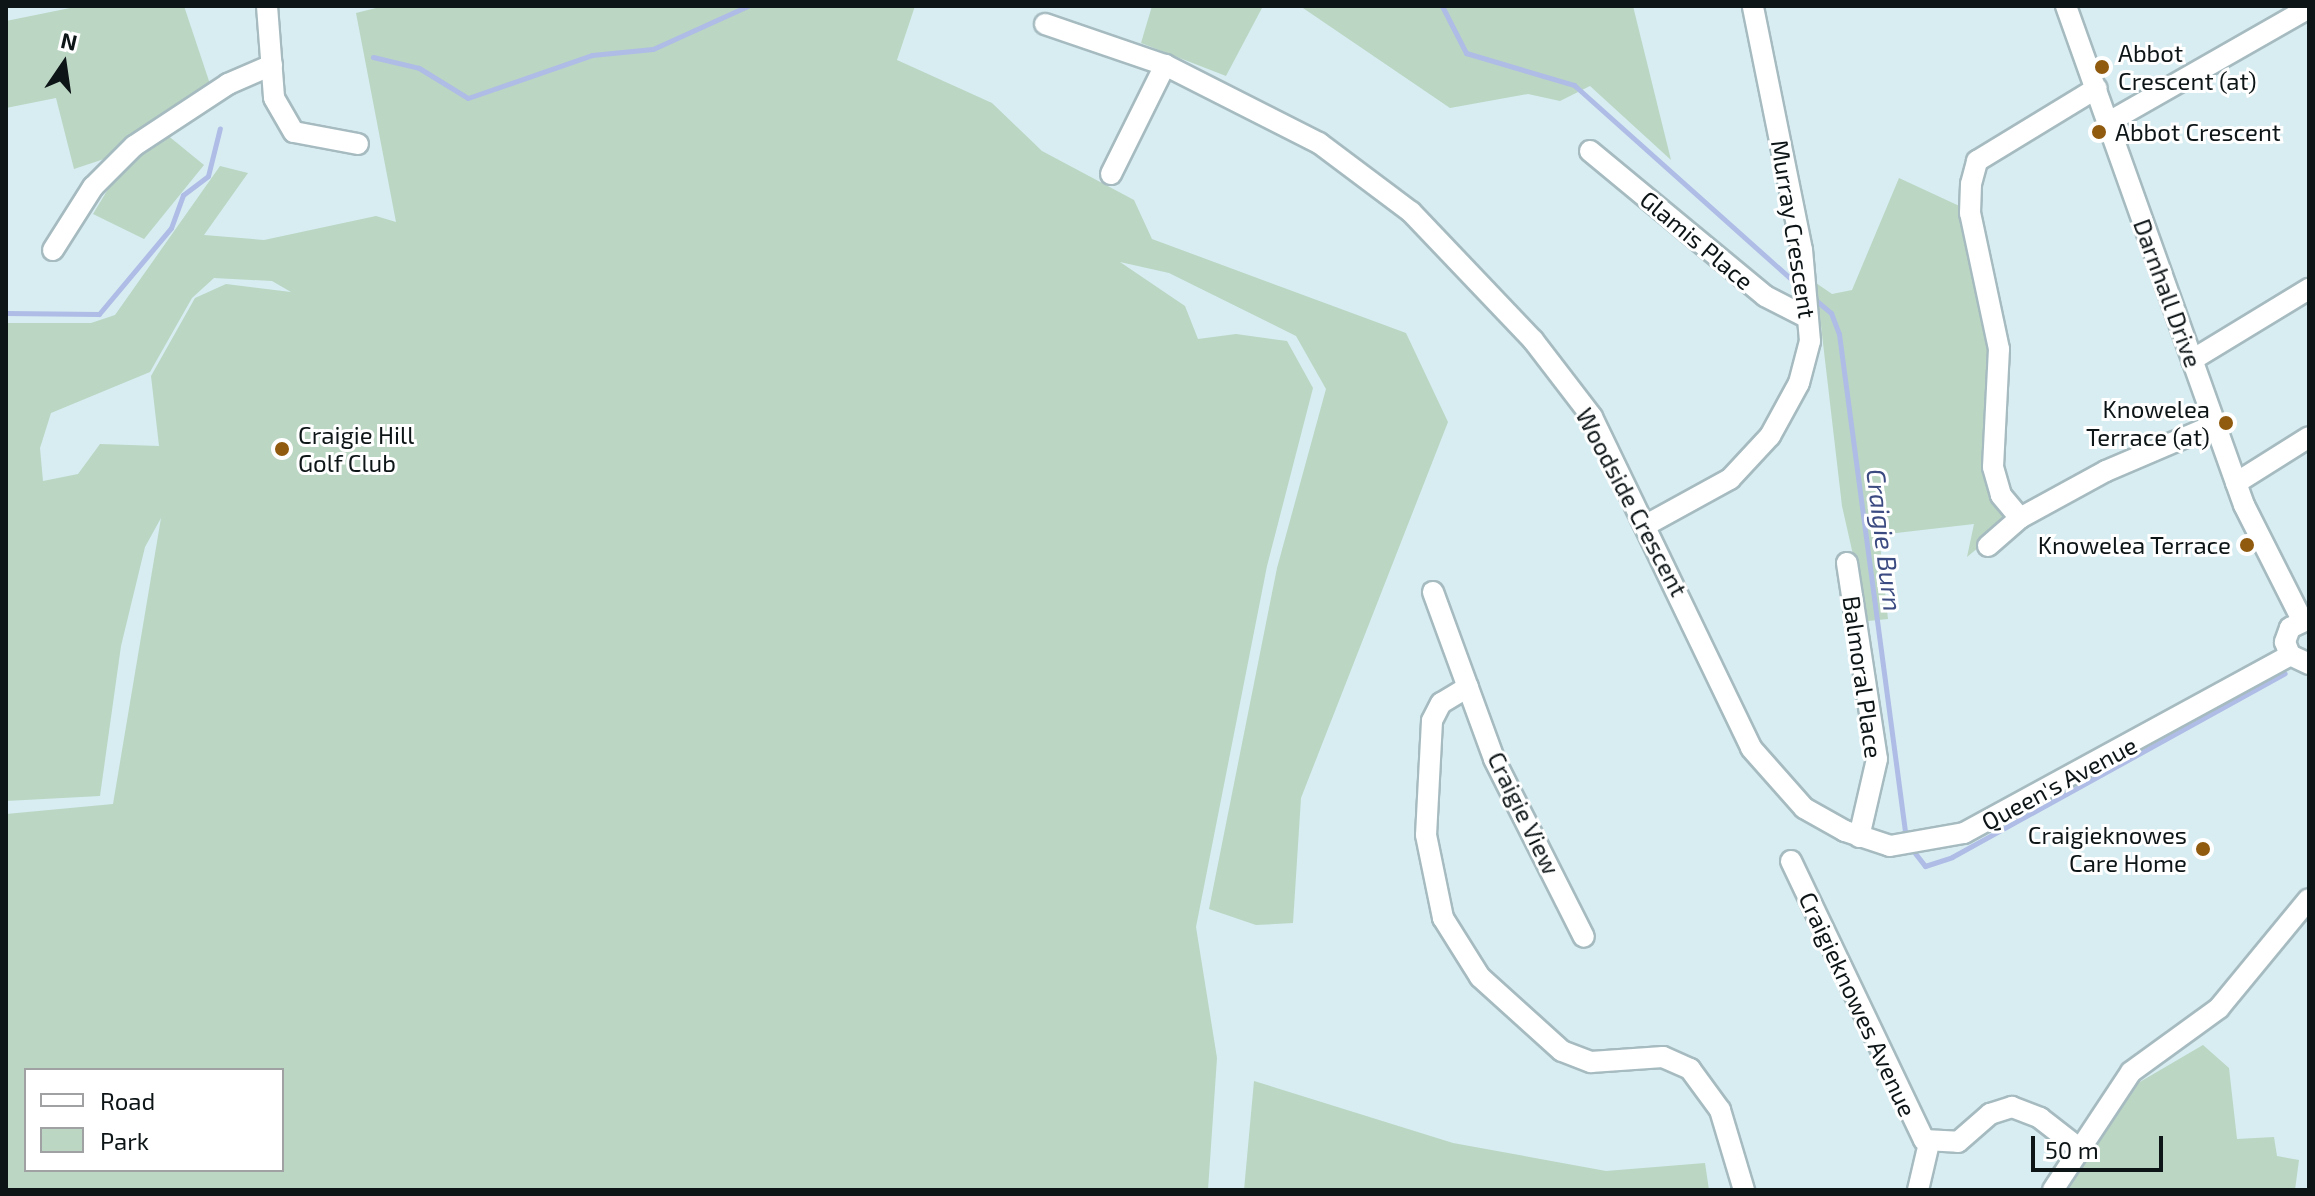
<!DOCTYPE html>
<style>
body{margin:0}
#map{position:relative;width:2315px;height:1196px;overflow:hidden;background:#d7edf2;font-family:"Exo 2",sans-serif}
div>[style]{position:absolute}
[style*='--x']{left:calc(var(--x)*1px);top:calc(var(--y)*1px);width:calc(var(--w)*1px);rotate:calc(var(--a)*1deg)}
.green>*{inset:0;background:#bbd6c3}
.stream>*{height:5px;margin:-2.5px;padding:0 2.5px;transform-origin:2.5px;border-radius:2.5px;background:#aebce6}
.roads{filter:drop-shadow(2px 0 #a6bbc0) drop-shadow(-2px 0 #a6bbc0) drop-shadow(0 2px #a6bbc0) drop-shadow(0 -2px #a6bbc0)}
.minor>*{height:20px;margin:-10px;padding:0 10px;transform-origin:10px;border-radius:10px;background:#fff}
.dots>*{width:22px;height:22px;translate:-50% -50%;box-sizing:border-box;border:4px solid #fff;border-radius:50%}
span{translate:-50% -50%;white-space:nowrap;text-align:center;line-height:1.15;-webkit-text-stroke:6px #fff;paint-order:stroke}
.poi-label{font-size:24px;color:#0e1517}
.left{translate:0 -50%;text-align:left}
.right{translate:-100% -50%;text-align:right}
.street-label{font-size:24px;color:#0e1517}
.water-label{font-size:26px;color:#3b4a80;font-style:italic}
.frame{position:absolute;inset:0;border:8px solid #0e1517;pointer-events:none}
.legend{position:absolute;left:24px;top:1068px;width:260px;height:104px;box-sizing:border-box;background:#fff;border:2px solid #9fa1a2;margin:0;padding:10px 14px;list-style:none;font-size:24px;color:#0e1517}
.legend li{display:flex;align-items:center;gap:16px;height:40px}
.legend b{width:40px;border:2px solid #9fa1a2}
.north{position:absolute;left:24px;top:24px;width:80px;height:80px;-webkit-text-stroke:6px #fff;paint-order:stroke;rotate:13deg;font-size:22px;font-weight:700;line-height:32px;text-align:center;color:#0e1517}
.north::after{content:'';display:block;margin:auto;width:28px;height:36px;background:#0e1517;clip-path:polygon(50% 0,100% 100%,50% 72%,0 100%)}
.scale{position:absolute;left:2031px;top:1136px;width:132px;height:36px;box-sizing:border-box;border:4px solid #0e1517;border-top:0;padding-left:10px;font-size:24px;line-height:28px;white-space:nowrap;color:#0e1517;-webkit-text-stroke:6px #fff;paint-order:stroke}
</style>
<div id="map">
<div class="green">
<div style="clip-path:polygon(80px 6px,184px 6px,210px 84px,116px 155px,74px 169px,56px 98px,6px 108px,6px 21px)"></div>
<div style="clip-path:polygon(evenodd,384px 6px,915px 6px,897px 60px,992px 103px,1042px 151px,1134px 200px,1152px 239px,1406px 333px,1448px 422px,1301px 798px,1293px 923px,1256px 925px,1209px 909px,1277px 568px,1326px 389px,1296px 336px,1169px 273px,1120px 262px,1185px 306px,1198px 339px,1236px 334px,1287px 341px,1313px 388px,1267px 566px,1196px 927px,1217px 1058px,1208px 1190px,6px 1190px,6px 814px,113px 804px,161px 518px,145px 547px,121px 646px,100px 796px,6px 801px,6px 323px,91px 323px,115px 315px,220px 166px,248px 173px,204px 235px,264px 240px,376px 216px,396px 222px,356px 13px,384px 6px,214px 278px,272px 281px,291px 292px,226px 284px,195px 298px,151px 376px,159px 446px,100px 444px,78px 474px,43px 481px,40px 448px,51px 413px,150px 372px,192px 298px,214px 278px,384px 6px,26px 1070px,282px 1070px,282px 1170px,26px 1170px,26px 1070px)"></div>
<div style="clip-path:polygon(1152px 6px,1263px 6px,1226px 76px,1141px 43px)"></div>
<div style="clip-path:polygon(1300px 6px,1633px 6px,1671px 160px,1590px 86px,1560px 101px,1528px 94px,1450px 108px)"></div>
<div style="clip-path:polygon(166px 134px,204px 165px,144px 239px,93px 214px,119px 171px)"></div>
<div style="clip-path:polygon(1899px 178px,1968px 210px,1993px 320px,1987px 417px,2015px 517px,1967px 557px,1974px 524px,1879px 535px,1888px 619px,1868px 621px,1842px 506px,1816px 283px,1832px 294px,1852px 290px)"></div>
<div style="clip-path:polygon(2203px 1045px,2229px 1068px,2237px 1139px,2274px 1137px,2277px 1156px,2299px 1160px,2295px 1190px,2067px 1190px,2138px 1083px)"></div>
<div style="clip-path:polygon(1254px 1081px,1453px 1143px,1606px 1171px,1705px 1163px,1709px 1190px,1244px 1190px)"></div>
</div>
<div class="stream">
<div style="--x:1442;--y:6;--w:53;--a:62.9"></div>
<div style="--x:1466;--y:53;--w:113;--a:16.5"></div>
<div style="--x:1574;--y:85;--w:300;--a:41.8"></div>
<div style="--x:373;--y:57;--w:47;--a:13.4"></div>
<div style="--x:419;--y:68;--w:57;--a:31.5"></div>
<div style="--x:468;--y:98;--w:131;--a:-19.1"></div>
<div style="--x:592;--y:55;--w:61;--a:-5.6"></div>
<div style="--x:653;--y:49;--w:104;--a:-24.4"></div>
<div style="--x:1812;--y:297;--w:25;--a:40"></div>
<div style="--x:1831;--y:313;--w:22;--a:69"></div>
<div style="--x:1839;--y:334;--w:509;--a:82.44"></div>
<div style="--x:6;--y:313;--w:93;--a:0.6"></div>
<div style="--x:99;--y:314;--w:112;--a:-50.1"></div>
<div style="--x:171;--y:228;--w:35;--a:-70"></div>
<div style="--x:183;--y:195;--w:31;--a:-37"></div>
<div style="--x:208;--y:176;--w:49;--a:-76"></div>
<div style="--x:1911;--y:848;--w:23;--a:52"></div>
<div style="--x:1925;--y:866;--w:28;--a:-18"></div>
<div style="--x:1952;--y:857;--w:380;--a:-28.9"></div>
</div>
<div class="roads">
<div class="minor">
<div style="--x:267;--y:6;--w:92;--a:85.6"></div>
<div style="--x:274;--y:98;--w:39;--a:60"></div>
<div style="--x:294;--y:132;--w:65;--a:10.6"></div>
<div style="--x:2066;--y:6;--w:530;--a:70.37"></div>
<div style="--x:2244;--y:505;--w:129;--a:63.2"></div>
<div style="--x:1045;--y:24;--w:127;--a:18.9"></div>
<div style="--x:1165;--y:65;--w:173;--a:26.9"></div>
<div style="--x:1319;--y:143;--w:115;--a:36.9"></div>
<div style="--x:1411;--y:212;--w:177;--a:46.4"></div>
<div style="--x:1533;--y:340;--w:97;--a:52.5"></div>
<div style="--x:1592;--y:417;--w:367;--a:64.3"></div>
<div style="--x:1751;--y:748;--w:80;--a:48.5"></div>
<div style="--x:1804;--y:808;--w:47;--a:29.3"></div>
<div style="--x:1845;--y:831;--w:47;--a:18.4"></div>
<div style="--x:1890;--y:846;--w:75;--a:-10"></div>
<div style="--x:1964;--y:833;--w:371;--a:-28.6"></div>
<div style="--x:2109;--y:122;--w:230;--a:-29.7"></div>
<div style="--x:1590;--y:151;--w:227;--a:39.6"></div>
<div style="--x:1765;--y:296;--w:48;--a:27.1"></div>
<div style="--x:1111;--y:174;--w:122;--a:-63.6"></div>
<div style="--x:53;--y:250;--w:75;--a:-57.6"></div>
<div style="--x:93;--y:187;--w:58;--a:-45"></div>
<div style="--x:134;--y:146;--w:113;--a:-33.4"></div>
<div style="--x:228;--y:84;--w:48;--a:-23.4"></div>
<div style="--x:2192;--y:360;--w:137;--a:-31.3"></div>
<div style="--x:2236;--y:483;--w:86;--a:-32.2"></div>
<div style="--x:2020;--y:518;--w:30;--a:-130"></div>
<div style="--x:2001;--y:495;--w:29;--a:-106"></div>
<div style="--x:1993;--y:467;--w:118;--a:-87.1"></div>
<div style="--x:1999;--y:349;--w:139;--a:-102"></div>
<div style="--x:1970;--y:213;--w:29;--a:-88"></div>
<div style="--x:1971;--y:184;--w:24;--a:-75"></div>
<div style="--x:1977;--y:161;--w:140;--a:-31.3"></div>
<div style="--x:1648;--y:524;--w:94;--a:-28.8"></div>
<div style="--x:1730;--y:479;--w:59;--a:-47.1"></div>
<div style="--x:1770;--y:436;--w:60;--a:-61.3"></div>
<div style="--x:1799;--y:383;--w:43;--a:-75.3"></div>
<div style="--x:1810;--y:341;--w:91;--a:-95"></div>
<div style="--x:1802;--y:250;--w:249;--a:-101.4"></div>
<div style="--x:1988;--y:546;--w:43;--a:-41.2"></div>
<div style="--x:2020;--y:518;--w:98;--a:-28.7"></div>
<div style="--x:2106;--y:471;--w:117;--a:-23.1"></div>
<div style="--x:1847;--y:563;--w:198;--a:81.3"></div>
<div style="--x:1877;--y:759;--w:80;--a:103"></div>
<div style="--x:1433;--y:592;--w:178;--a:69.9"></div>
<div style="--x:1494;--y:759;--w:199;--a:63.2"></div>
<div style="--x:2309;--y:619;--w:21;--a:155"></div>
<div style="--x:2290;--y:628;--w:15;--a:110"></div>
<div style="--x:2285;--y:642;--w:14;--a:69"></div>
<div style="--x:2290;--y:655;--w:21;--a:25"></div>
<div style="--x:1468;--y:687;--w:31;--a:149"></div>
<div style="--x:1441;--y:703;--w:20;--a:117"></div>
<div style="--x:1432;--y:721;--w:114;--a:93"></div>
<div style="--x:1426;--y:835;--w:85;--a:78.4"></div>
<div style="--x:1443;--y:918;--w:70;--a:57.9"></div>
<div style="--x:1480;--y:977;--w:110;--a:42.1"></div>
<div style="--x:1562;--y:1051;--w:31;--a:21"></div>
<div style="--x:1591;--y:1062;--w:72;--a:-4"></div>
<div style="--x:1663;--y:1057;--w:30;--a:24"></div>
<div style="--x:1690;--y:1069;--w:51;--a:53.8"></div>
<div style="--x:1720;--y:1110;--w:84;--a:73.3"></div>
<div style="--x:1791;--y:861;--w:309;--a:64.5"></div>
<div style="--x:1924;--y:1140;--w:34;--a:3"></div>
<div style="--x:1958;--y:1142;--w:43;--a:-41.2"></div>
<div style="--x:1990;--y:1114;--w:23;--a:-18"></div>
<div style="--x:2012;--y:1107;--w:30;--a:21"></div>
<div style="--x:2040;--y:1118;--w:46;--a:37.9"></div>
<div style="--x:1918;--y:1190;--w:48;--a:-76.8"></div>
<div style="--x:2053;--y:1190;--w:141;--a:-56.5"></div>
<div style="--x:2131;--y:1072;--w:109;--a:-36"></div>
<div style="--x:2219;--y:1008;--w:141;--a:-50.5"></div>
</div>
</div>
<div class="dots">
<div style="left:2102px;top:67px;background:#905b0f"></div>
<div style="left:2099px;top:132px;background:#905b0f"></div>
<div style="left:2226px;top:423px;background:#905b0f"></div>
<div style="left:282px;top:449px;background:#905b0f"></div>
<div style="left:2247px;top:545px;background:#905b0f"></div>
<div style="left:2203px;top:849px;background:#905b0f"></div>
</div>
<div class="poi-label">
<span class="left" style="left:2118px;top:67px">Abbot<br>Crescent (at)</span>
<span class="left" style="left:2115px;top:132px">Abbot Crescent</span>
<span class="right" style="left:2210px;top:423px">Knowelea<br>Terrace (at)</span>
<span class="left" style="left:298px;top:449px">Craigie Hill<br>Golf Club</span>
<span class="right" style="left:2231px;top:545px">Knowelea Terrace</span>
<span class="right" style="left:2187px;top:849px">Craigieknowes<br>Care Home</span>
</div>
<div class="street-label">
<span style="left:1794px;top:229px;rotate:81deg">Murray Crescent</span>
<span style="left:1697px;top:240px;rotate:40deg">Glamis Place</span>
<span style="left:2168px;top:293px;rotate:70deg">Darnhall Drive</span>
<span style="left:1632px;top:502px;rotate:62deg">Woodside Crescent</span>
<span style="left:1863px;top:677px;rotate:82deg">Balmoral Place</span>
<span style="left:2059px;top:783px;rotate:-28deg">Queen's Avenue</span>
<span style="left:1524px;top:813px;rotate:64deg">Craigie View</span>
<span style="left:1858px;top:1004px;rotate:65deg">Craigieknowes Avenue</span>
</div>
<div class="water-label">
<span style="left:1885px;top:540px;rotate:83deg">Craigie Burn</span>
</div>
<div class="frame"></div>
<ul class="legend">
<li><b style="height:10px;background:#fff"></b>Road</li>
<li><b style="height:22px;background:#bbd6c3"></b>Park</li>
</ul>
<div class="north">N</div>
<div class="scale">50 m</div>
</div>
